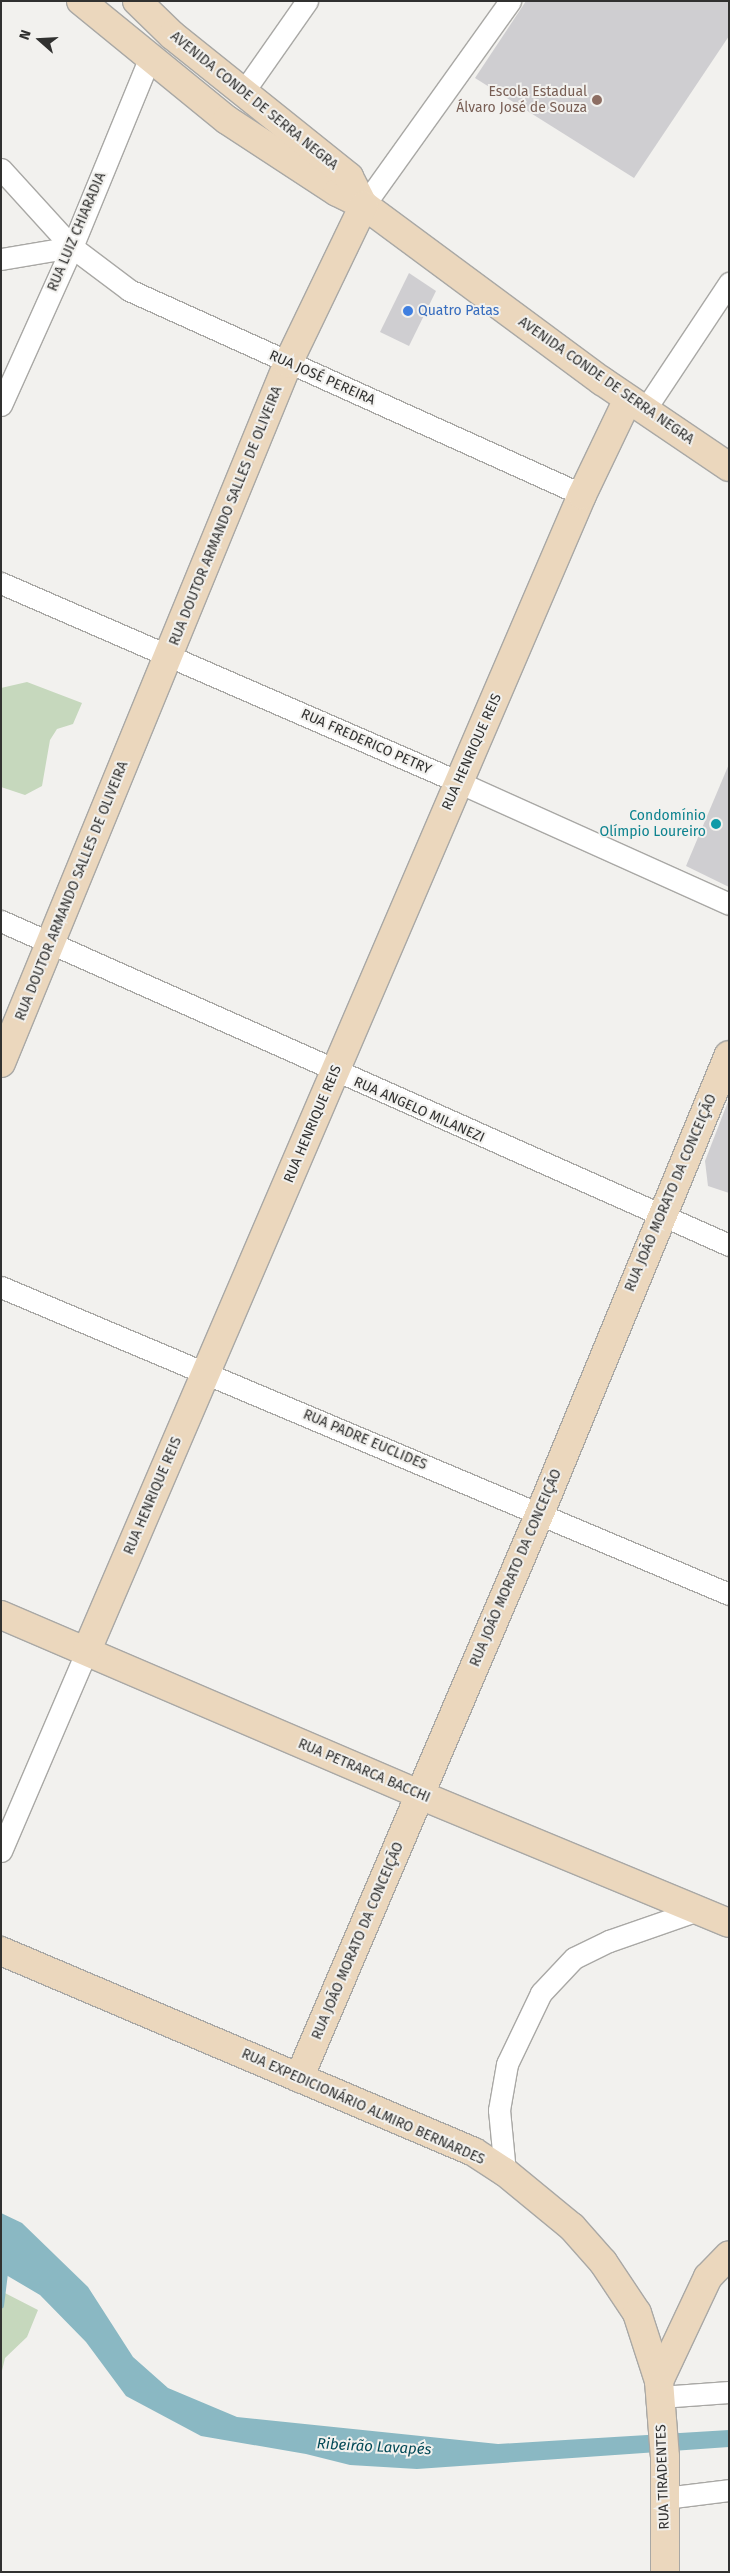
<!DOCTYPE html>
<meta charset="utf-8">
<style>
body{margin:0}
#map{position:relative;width:730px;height:2573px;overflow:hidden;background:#f2f1ee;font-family:"Fira Sans",sans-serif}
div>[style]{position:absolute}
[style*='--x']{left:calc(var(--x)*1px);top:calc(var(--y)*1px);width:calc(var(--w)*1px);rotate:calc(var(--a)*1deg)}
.green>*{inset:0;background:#c6d8bd}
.water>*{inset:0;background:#8ab8c3}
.stream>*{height:5.5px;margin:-2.75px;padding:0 2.75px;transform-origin:2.75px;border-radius:2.75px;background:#8ab8c3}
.building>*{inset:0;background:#cfced1}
.roads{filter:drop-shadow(1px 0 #a9a8a5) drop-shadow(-1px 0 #a9a8a5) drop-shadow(0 1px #a9a8a5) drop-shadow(0 -1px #a9a8a5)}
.street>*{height:21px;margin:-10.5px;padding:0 10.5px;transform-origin:10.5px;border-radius:10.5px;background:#fff}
.secondary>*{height:28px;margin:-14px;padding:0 14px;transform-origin:14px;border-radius:14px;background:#ebd7bd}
.dots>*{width:14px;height:14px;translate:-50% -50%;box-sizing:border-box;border:2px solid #f2f1ee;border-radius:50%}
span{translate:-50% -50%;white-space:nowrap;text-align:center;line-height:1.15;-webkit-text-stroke:4px #f2f1ee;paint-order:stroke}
.education-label{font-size:14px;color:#785e54}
.right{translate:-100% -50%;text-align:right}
.street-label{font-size:14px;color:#313130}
.shop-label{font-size:14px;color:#366cbe}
.left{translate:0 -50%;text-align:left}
.culture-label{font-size:14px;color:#0d838f}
.water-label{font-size:15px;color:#024956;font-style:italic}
.frame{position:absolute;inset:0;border:2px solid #313130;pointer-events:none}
.north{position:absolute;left:15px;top:15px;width:50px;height:50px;-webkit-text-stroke:4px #f2f1ee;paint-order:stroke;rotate:289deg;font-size:14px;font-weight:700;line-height:20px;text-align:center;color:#313130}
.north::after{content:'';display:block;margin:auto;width:18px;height:22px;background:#313130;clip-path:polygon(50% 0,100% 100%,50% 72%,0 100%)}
</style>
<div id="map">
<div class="green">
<div style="clip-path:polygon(27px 682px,82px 703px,73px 724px,57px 729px,50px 740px,42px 786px,25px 795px,1px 787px,1px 688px)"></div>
<div style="clip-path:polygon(1px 2291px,38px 2310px,27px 2337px,5px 2358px,1px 2375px)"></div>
</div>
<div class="water">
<div style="clip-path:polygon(1px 2213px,22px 2223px,88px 2287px,133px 2357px,168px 2388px,237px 2417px,498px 2444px,729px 2430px,729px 2447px,417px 2469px,350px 2465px,306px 2454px,201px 2436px,126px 2396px,86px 2342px,40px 2295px,1px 2272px)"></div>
</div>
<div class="stream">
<div style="--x:1;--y:2306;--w:38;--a:-83"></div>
</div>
<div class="building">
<div style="clip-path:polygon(526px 1px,729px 1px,729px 36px,634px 178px,475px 78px)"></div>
<div style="clip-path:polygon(409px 273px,436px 291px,409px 346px,380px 332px)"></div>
<div style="clip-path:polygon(729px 764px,729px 887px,686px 866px)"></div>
<div style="clip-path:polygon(729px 1099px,729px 1193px,708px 1186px,705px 1161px)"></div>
</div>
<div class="roads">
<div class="street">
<div style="--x:244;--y:91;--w:110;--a:-55"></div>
<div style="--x:1;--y:169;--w:105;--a:47.7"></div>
<div style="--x:72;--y:247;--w:71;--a:37"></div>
<div style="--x:129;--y:290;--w:497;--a:24.3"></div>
<div style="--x:364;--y:205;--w:251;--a:-54.4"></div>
<div style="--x:1;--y:259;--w:72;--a:-9.6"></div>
<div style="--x:1;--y:405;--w:173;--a:-65.8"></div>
<div style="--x:72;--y:247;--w:203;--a:-67.7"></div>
<div style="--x:644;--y:411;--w:154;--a:-56.4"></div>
<div style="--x:1;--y:583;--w:498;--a:23.5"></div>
<div style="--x:458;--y:782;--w:297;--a:24.2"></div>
<div style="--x:1;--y:921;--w:797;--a:23.99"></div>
<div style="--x:1;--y:1287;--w:790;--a:22.87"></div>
<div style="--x:1;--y:1851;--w:219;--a:-66.8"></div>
<div style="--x:505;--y:2172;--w:62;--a:-95.5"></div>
<div style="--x:499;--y:2110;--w:47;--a:-80.1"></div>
<div style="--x:507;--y:2064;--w:79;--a:-64.4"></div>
<div style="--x:541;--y:1993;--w:48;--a:-46.7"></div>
<div style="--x:574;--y:1958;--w:39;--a:-26"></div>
<div style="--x:609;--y:1941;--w:94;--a:-19.2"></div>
<div style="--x:660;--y:2397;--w:69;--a:-4.1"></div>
<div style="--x:665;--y:2498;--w:64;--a:-7.1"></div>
</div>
<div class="secondary">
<div style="--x:81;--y:1;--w:188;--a:39.2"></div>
<div style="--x:227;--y:120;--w:131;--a:33.2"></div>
<div style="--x:337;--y:192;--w:30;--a:26"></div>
<div style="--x:364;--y:205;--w:296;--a:36.5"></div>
<div style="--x:602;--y:381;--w:153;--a:34.1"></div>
<div style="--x:137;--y:1;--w:49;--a:44.2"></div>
<div style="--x:172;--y:35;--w:227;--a:38.7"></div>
<div style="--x:349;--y:177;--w:28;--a:63"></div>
<div style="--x:1;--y:1063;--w:757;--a:-67.71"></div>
<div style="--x:288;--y:363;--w:175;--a:-64.3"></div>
<div style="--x:1;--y:1615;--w:456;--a:23.2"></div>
<div style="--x:420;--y:1795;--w:334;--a:22.5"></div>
<div style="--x:87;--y:1650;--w:1257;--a:-66.8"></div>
<div style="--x:582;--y:495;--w:106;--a:-64.4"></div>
<div style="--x:1;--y:1951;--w:514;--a:23.02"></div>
<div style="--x:474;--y:2152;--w:37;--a:33"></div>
<div style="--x:505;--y:2172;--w:87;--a:39.4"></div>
<div style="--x:572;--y:2227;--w:47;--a:48.5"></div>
<div style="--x:603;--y:2262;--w:61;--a:56.3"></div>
<div style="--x:637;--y:2313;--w:71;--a:72.1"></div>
<div style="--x:659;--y:2381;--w:76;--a:85.5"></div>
<div style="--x:665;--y:2457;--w:115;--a:90"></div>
<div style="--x:299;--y:2078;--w:614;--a:-66.9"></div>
<div style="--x:540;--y:1513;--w:495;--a:-67.6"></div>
<div style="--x:659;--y:2381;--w:115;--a:-64.8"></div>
<div style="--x:708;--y:2277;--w:30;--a:-46"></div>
</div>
</div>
<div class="dots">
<div style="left:597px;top:100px;background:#8d6e63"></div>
<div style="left:408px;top:311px;background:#3f7fe0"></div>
<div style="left:716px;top:824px;background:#0f9aa8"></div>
</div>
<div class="education-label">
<span class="right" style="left:587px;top:100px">Escola Estadual<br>Álvaro José de Souza</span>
</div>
<div class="street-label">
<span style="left:254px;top:101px;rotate:39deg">AVENIDA CONDE DE SERRA NEGRA</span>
<span style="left:77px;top:232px;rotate:-67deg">RUA LUIZ CHIARADIA</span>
<span style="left:322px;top:378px;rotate:24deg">RUA JOSÉ PEREIRA</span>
<span style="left:606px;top:381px;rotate:35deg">AVENIDA CONDE DE SERRA NEGRA</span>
<span style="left:226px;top:516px;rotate:-68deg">RUA DOUTOR ARMANDO SALLES DE OLIVEIRA</span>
<span style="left:366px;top:742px;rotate:24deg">RUA FREDERICO PETRY</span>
<span style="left:472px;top:752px;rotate:-66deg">RUA HENRIQUE REIS</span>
<span style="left:72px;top:891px;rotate:-68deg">RUA DOUTOR ARMANDO SALLES DE OLIVEIRA</span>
<span style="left:419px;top:1110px;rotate:24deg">RUA ANGELO MILANEZI</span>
<span style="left:313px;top:1124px;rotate:-67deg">RUA HENRIQUE REIS</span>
<span style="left:671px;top:1193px;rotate:-67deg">RUA JOÃO MORATO DA CONCEIÇÃO</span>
<span style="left:365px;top:1440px;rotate:23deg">RUA PADRE EUCLIDES</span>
<span style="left:153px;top:1496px;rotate:-67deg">RUA HENRIQUE REIS</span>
<span style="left:516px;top:1568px;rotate:-67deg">RUA JOÃO MORATO DA CONCEIÇÃO</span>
<span style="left:364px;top:1771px;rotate:23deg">RUA PETRARCA BACCHI</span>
<span style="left:358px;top:1941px;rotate:-67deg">RUA JOÃO MORATO DA CONCEIÇÃO</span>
<span style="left:363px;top:2107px;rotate:24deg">RUA EXPEDICIONÁRIO ALMIRO BERNARDES</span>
<span style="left:663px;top:2477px;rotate:-92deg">RUA TIRADENTES</span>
</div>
<div class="shop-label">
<span class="left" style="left:418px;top:311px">Quatro Patas</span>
</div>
<div class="culture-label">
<span class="right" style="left:706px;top:824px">Condomínio<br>Olímpio Loureiro</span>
</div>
<div class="water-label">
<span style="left:374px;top:2447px;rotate:3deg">Ribeirão Lavapés</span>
</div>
<div class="frame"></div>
<div class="north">N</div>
</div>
